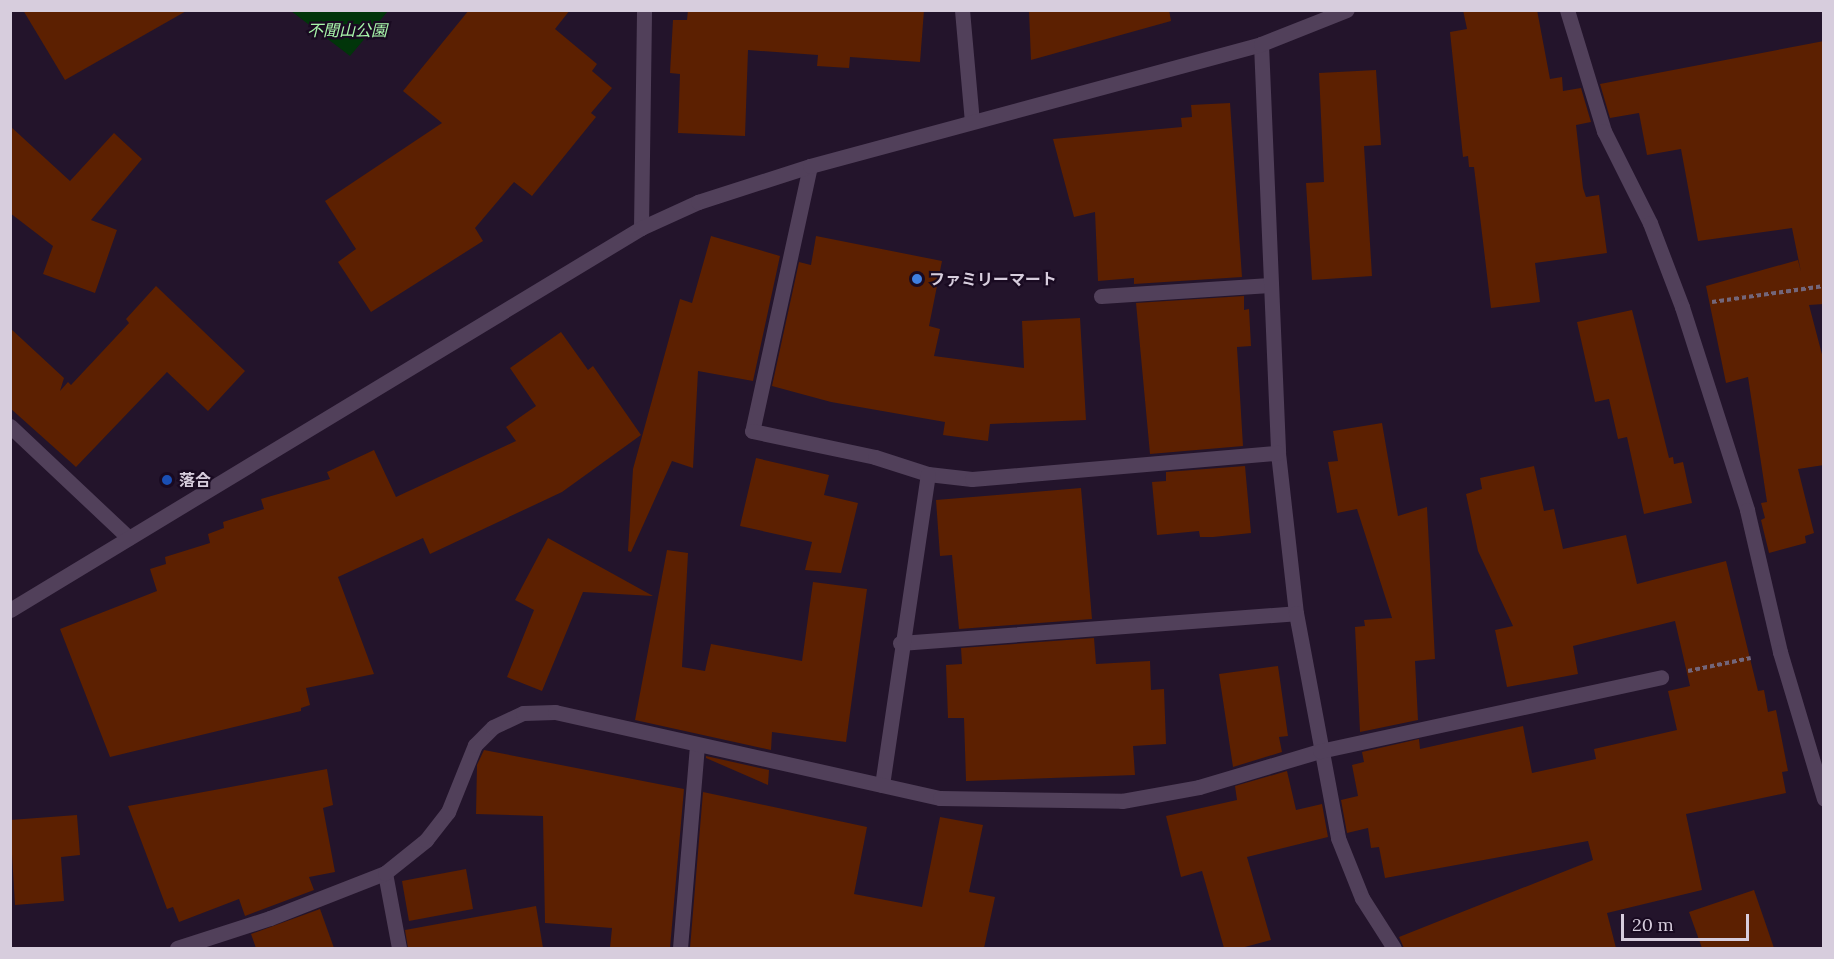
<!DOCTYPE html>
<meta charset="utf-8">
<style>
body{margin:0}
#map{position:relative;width:1834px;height:959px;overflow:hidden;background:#23142b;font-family:Lora,"Noto Sans JP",serif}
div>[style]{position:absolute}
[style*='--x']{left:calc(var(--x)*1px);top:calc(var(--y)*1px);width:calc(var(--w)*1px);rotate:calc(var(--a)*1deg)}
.green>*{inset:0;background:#01350a}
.building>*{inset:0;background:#5c2001}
.path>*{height:4px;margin-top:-2px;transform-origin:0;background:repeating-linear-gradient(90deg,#73667a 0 4.5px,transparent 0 7.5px)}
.service>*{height:15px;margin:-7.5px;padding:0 7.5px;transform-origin:7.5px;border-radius:7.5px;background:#51405a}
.minor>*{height:15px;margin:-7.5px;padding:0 7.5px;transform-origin:7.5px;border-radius:7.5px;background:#51405a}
.tertiary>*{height:15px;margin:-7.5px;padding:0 7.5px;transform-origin:7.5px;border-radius:7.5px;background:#51405a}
.dots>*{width:16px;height:16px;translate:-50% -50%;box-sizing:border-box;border:3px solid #190a21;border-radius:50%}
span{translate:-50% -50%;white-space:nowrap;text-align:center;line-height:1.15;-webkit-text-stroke:4.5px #190a21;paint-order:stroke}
.park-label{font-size:16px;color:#a7f5aa;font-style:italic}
.poi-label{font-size:16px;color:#d7cddd;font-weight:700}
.left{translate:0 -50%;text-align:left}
.frame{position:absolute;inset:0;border:12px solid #d7cddd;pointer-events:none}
.scale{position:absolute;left:1621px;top:914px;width:128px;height:27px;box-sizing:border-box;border:3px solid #d7cddd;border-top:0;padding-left:8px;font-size:18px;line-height:21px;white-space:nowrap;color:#d7cddd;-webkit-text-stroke:4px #190a21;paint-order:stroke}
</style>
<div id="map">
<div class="green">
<div style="clip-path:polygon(291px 11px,388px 11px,350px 56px)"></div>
</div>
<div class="building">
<div style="clip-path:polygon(23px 10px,188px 10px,65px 80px)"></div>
<div style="clip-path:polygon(469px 10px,570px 10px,555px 29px,597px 64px,592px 71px,612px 88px,591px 113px,596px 117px,532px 196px,514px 182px,475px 228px,483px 241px,371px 312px,338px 262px,356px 249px,325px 201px,442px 123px,403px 91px)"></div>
<div style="clip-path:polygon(688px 10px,924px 10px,920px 62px,850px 57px,849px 68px,817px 66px,818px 55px,748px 50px,745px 136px,678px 133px,680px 74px,670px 73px,673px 20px,687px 20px)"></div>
<div style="clip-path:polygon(1029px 10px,1169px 10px,1171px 21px,1031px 60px)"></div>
<div style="clip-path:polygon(1463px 10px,1537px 10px,1550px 79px,1562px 77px,1563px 91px,1581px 88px,1591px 122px,1576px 125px,1583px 188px,1586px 197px,1599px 195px,1607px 253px,1535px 263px,1540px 302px,1491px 308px,1474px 167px,1469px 167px,1468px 156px,1463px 157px,1450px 32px,1467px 29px)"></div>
<div style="clip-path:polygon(1824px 41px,1824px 304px,1809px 305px,1824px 362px,1824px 465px,1798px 469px,1814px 533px,1805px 536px,1806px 543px,1769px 553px,1761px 520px,1765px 518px,1761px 503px,1767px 502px,1748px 377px,1726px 383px,1706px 286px,1798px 260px,1801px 272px,1792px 228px,1698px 241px,1681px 149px,1647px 155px,1639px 113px,1610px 118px,1600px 84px)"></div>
<div style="clip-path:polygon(1376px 70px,1381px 145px,1364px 146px,1372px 276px,1312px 280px,1306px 183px,1324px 182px,1319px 73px)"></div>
<div style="clip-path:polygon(1230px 103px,1242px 277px,1134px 284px,1134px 278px,1098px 281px,1095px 212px,1074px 217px,1053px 139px,1182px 127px,1181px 118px,1192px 117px,1191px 105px)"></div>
<div style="clip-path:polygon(10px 126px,70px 181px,114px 133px,142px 159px,91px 220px,117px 230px,95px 293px,43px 274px,53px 246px,10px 213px)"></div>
<div style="clip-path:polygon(711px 236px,780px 256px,753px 381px,698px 371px,693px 468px,672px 461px,631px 552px,628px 551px,633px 469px,680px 299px,692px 303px)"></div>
<div style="clip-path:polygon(816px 236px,942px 261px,929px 326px,940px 329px,934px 356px,1024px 368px,1022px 321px,1080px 318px,1086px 420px,990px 424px,988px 441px,943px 435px,945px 422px,831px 402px,772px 386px,799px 262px,811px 265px)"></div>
<div style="clip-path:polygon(156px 286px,245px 371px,208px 411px,167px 372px,76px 467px,10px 408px,10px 328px,64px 378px,60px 391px,68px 382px,71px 385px,129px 323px,126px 319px)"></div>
<div style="clip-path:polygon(1244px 296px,1244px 310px,1249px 309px,1251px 346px,1237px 347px,1243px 446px,1150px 454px,1136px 303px)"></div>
<div style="clip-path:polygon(1632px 310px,1669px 458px,1673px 457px,1674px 464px,1683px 462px,1692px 503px,1644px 514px,1627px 437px,1618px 439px,1609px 399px,1595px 402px,1577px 322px)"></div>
<div style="clip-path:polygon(561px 332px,588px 370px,593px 366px,641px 435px,562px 492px,430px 554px,423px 538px,338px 577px,374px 674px,306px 688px,310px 705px,301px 708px,301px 711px,110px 757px,60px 629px,157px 591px,150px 569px,166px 564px,165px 557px,210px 543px,208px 534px,224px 528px,223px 522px,264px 509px,261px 499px,330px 479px,327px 472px,374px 450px,396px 497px,516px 441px,506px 427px,536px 406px,510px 368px)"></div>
<div style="clip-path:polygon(1382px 423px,1398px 516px,1427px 507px,1435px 659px,1415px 661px,1418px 720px,1360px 732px,1355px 627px,1365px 626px,1364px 620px,1392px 618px,1357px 509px,1337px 513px,1328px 462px,1338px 461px,1333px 431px)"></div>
<div style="clip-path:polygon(756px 458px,829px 475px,824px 495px,858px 503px,841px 573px,805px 570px,812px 542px,740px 526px)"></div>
<div style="clip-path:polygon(1245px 466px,1251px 533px,1213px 537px,1200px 537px,1199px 531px,1157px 535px,1152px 482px,1166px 481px,1166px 472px)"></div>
<div style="clip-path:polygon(1534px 466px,1544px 511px,1554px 509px,1563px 549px,1626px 535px,1637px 584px,1726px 561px,1758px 691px,1764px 690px,1768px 712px,1776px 710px,1788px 771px,1782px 772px,1786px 793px,1686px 814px,1702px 890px,1607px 913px,1616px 948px,1404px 948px,1399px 937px,1593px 860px,1588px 841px,1385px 878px,1379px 847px,1371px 848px,1368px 828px,1347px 833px,1341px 800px,1358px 796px,1352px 765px,1364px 762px,1362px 752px,1419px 739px,1420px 749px,1523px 726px,1532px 773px,1596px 759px,1594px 749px,1677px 730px,1668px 691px,1690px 686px,1675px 621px,1573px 646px,1578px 674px,1507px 687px,1495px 630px,1513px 626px,1478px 551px,1466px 494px,1482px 489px,1480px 478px)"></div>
<div style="clip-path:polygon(1081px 488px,1092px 619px,959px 629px,952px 555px,940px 556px,936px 500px)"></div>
<div style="clip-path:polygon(548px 538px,653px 596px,583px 592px,542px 691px,507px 677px,534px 610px,515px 600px)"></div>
<div style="clip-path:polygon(667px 550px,688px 553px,682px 667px,705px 671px,711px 644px,802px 661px,813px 582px,867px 589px,846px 742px,772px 732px,771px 750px,635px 720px)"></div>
<div style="clip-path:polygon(1094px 638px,1096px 664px,1150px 661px,1151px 690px,1164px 689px,1166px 744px,1133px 746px,1135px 775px,966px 781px,964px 718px,948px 718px,946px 665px,962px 664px,961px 648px)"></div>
<div style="clip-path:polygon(1278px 666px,1288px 736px,1279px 737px,1282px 752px,1233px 767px,1219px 674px)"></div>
<div style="clip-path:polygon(484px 750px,684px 789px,670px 948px,610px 948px,612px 928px,545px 923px,543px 816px,476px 814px,477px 765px)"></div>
<div style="clip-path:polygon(706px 756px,769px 770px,768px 785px,706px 758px)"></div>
<div style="clip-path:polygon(327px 769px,333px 805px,323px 808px,335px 872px,309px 877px,314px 890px,245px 916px,239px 899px,179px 922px,173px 907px,167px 909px,128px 806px)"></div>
<div style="clip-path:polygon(1287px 771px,1296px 810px,1322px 804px,1328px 837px,1247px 857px,1271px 940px,1241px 948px,1224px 948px,1202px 871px,1181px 877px,1166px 816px,1237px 800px,1235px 786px)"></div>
<div style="clip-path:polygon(703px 792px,867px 827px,854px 894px,922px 907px,940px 817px,983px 825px,969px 892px,995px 897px,984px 948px,690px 948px)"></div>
<div style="clip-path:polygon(77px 815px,80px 855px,61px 857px,64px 901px,15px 905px,10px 820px)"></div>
<div style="clip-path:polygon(466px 869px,473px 909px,409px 921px,402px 881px)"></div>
<div style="clip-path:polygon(1754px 890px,1774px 948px,1702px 948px,1689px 912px)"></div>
<div style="clip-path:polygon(536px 906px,543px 948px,408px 948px,405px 930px)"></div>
<div style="clip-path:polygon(320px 909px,334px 948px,256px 948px,251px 934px)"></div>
</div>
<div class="path">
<div style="--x:1712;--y:302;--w:113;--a:-8.1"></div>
<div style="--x:1688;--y:671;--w:64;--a:-11.7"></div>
</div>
<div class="service">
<div style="--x:641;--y:228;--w:218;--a:-89.2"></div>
<div style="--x:1101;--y:296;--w:169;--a:-3.7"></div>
<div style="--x:10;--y:426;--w:163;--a:43.3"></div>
<div style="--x:900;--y:643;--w:397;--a:-4.3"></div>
<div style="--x:385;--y:873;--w:76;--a:79.4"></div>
<div style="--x:680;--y:948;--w:203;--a:-85.2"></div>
</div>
<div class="minor">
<div style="--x:962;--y:10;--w:112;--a:84.9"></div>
<div style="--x:1567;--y:10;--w:127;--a:73"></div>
<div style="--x:1604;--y:131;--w:103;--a:63.4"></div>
<div style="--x:1650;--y:223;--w:90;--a:69.1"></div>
<div style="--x:1682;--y:307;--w:213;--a:72.2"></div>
<div style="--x:1747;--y:510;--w:146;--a:76.9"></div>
<div style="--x:1780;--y:652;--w:153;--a:73.3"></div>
<div style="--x:1261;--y:44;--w:409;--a:87.6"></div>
<div style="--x:1278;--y:453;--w:161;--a:83.6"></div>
<div style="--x:1296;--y:613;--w:229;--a:79.4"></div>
<div style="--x:1338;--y:838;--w:65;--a:68.2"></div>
<div style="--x:1362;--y:898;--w:59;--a:57.4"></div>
<div style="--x:810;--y:166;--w:271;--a:102.3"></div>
<div style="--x:752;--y:431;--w:126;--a:11.9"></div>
<div style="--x:875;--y:457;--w:56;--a:17.8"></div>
<div style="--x:928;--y:474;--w:44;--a:6.5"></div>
<div style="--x:972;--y:479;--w:307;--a:-4.9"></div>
<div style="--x:882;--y:785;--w:314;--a:-81.6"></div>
<div style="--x:177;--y:948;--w:98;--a:-17.9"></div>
<div style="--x:270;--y:918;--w:123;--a:-21.4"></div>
<div style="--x:385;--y:873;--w:53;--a:-38.8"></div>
<div style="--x:426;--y:840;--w:36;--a:-52"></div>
<div style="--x:448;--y:812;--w:72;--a:-68.1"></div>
<div style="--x:475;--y:745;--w:25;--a:-45"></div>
<div style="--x:493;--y:727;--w:33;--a:-25"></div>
<div style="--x:523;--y:713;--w:32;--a:-2"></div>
<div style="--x:555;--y:712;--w:394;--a:12.6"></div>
<div style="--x:940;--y:798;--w:182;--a:0.9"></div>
<div style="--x:1122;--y:801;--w:78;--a:-10.3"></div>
<div style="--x:1199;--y:787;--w:126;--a:-16.6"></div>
<div style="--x:1320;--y:751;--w:349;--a:-12.2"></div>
</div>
<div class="tertiary">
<div style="--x:10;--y:610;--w:738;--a:-31.19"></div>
<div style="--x:641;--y:228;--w:63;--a:-24.5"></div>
<div style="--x:698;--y:202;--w:118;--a:-17.8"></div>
<div style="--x:810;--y:166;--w:467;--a:-15.1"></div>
<div style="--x:1261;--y:44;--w:92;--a:-21.6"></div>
</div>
<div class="dots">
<div style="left:917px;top:279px;background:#3f7fe0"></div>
<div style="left:167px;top:480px;background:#1a4fb4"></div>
</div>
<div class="park-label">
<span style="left:347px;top:30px">不聞山公園</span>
</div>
<div class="poi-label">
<span class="left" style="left:929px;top:279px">ファミリーマート</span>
<span class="left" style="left:179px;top:480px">落合</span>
</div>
<div class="frame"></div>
<div class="scale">20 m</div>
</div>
